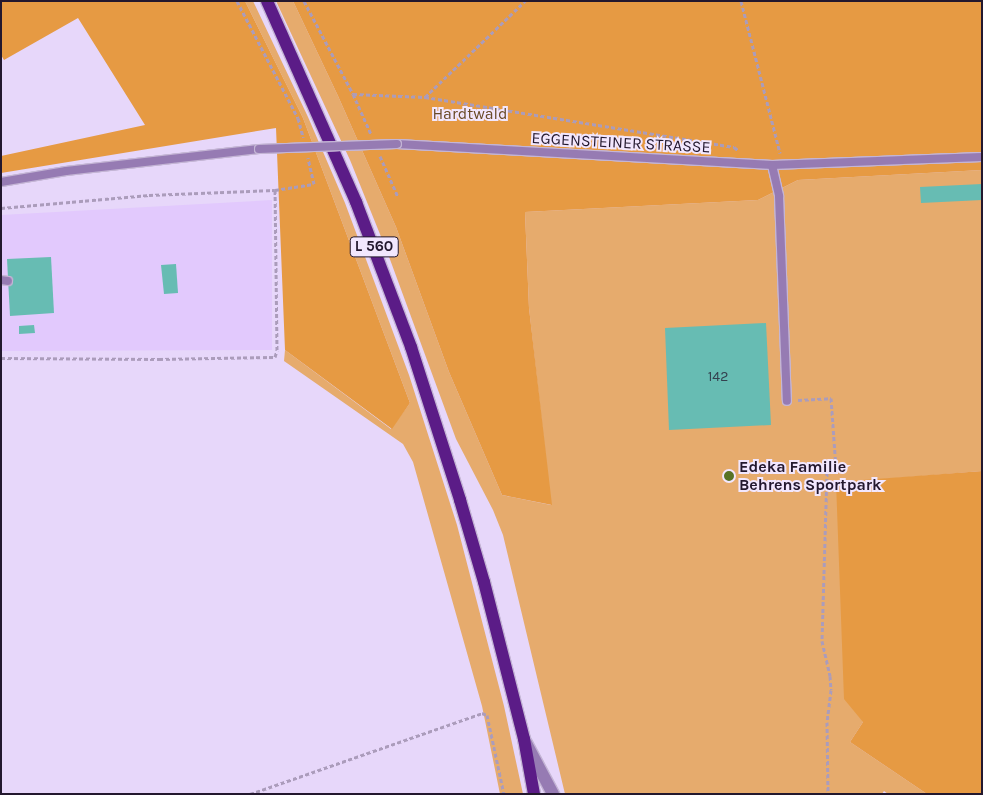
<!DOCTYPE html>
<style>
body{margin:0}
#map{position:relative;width:983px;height:795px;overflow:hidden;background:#e7d7fa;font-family:Karla,sans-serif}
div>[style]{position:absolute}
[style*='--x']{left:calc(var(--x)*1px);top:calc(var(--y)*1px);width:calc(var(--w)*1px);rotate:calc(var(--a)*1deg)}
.built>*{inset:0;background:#e2c9fd}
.green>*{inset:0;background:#e6ab6d}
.forest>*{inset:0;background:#e69a43}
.building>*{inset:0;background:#67bcb3}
.path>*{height:3px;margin-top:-1.5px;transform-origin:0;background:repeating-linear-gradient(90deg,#ab9cbb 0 4px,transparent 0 6.5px)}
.roads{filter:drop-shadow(1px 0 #c4b5d5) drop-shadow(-1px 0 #c4b5d5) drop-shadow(0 1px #c4b5d5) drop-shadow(0 -1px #c4b5d5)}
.service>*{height:8px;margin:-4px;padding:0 4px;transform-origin:4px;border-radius:4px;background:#967bb3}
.minor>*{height:12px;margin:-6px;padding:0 6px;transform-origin:6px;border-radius:6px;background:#967bb3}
.primary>*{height:12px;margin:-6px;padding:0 6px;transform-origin:6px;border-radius:6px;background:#5b1c87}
.bridges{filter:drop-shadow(1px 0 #c4b5d5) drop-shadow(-1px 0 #c4b5d5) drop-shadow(0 1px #c4b5d5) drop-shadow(0 -1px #c4b5d5)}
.service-bridge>*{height:8px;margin:-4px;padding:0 4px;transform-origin:4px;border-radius:4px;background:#967bb3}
.dots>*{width:14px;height:14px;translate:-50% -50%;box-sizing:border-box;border:2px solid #f2e7fe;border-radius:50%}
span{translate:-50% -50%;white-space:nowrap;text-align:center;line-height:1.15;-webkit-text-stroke:4px #f2e7fe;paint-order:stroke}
.number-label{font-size:14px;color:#34414f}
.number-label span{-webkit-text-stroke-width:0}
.shield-label span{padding:1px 4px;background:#f2e7fe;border:1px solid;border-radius:4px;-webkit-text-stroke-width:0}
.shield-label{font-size:15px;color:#23182e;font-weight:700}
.park-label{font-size:16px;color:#6a4a27}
.street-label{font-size:16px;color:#23182e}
.poi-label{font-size:16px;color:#23182e;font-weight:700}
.left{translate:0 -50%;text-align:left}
.frame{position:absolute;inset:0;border:2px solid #23182e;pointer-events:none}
</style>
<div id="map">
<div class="built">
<div style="clip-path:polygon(272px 200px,272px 350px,1px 351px,1px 215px)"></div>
</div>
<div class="green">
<div style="clip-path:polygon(245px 1px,253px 1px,308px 117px,345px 203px,409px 375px,457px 525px,504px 706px,523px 794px,500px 794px,482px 706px,413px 462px,403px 444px,284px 361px,285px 350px,391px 429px,410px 403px,303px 118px)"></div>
<div style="clip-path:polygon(276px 1px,293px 1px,338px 96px,396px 227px,449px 372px,502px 495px,551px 505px,529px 308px,525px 212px,758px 200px,798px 180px,982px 170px,982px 471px,836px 483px,863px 722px,850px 742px,927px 794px,888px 794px,884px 791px,882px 794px,565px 794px,503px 535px,493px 510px,456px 439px,388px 254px,350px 160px)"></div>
</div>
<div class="forest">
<div style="clip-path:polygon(1px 1px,245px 1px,303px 118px,410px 403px,392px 429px,285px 350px,276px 128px,1px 173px,1px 156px,145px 125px,78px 18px,4px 60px,1px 55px)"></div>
<div style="clip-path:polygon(293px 1px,982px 1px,982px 170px,798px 180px,758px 200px,525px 212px,529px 308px,552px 505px,502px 495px,449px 372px,396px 227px,338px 96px)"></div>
<div style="clip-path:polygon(982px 471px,982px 794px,927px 794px,850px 742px,863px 722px,844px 699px,836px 482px)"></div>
</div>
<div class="building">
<div style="clip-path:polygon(982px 184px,982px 200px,921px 203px,920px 187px)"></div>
<div style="clip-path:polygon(51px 257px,54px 313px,10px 316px,7px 259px)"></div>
<div style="clip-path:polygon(176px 264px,178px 293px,164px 294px,161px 265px)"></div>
<div style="clip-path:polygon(766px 323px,771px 425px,669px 430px,665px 328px)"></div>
<div style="clip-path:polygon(34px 325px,35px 333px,19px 334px,19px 326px)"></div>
</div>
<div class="path">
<div style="--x:237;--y:1;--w:132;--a:62.5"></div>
<div style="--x:298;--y:118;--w:20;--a:75"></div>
<div style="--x:304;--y:1;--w:105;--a:62.2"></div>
<div style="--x:353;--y:94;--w:44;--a:65.8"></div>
<div style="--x:741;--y:1;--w:157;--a:75.6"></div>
<div style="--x:353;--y:94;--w:72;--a:2.4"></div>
<div style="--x:425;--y:97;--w:313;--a:9.2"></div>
<div style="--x:734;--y:147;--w:6;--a:39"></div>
<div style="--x:425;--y:97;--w:139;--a:-43.8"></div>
<div style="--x:380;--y:156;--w:45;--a:66.3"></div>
<div style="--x:1;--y:208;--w:149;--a:-5"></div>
<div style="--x:149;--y:195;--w:126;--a:-2.3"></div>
<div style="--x:275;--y:190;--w:39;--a:-9"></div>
<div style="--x:314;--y:184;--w:27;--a:-103"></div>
<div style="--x:1;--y:358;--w:158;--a:0.4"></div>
<div style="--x:159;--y:359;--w:116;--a:-1"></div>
<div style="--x:275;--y:357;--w:7;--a:-74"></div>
<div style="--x:277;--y:350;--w:160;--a:-90.7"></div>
<div style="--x:798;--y:400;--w:33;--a:-3"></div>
<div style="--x:831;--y:398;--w:70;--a:85.9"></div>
<div style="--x:836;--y:468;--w:10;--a:156"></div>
<div style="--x:827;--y:472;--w:169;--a:91.7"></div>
<div style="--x:822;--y:641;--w:36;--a:77"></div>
<div style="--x:830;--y:676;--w:14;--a:86"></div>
<div style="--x:831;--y:690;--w:32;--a:97"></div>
<div style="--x:827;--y:722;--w:72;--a:89.2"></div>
<div style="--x:250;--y:794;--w:246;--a:-19.2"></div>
<div style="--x:482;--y:713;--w:5;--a:22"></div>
<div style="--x:487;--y:715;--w:81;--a:77.9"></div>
</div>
<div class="roads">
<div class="service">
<div style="--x:397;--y:144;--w:376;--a:3.2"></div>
<div style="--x:772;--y:165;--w:210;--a:-2.2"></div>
<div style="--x:772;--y:165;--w:32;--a:77"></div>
<div style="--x:779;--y:196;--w:205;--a:87.8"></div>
<div style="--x:1;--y:182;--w:66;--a:-9.6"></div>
<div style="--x:66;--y:171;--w:194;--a:-6.5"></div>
<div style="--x:1;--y:280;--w:7;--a:8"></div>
</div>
<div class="minor">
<div style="--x:526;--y:743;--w:58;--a:62.1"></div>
</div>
<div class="primary">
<div style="--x:267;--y:1;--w:220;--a:66.1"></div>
<div style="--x:356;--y:202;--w:155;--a:69.2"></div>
<div style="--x:411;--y:347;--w:161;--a:72.2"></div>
<div style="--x:460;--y:500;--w:85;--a:73.7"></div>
<div style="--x:484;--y:582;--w:162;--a:75.7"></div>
<div style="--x:524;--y:739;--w:56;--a:79.7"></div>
</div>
</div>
<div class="bridges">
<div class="service-bridge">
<div style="--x:259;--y:149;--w:138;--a:-2.1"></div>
</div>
</div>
<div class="dots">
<div style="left:729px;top:476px;background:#587326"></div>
</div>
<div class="number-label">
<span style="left:718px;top:377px">142</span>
</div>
<div class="shield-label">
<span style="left:374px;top:247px">L 560</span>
</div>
<div class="park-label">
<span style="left:470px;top:114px">Hardtwald</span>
</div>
<div class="street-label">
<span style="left:621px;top:143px;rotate:3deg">EGGENSTEINER STRASSE</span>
</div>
<div class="poi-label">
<span class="left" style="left:739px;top:476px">Edeka Familie<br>Behrens Sportpark</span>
</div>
<div class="frame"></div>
</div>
